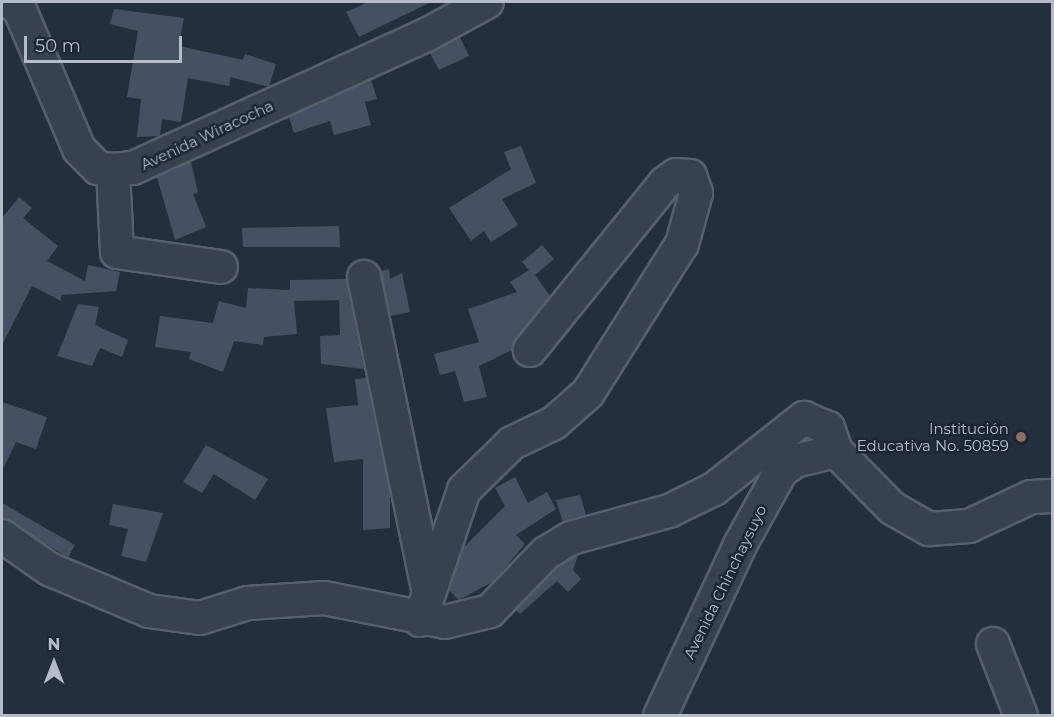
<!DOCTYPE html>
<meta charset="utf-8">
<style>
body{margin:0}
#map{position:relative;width:1054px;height:717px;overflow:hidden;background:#242f3e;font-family:Montserrat,sans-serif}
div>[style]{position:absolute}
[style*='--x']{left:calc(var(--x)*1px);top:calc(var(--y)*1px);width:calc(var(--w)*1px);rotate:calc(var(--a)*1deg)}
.building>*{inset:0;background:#455162}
.roads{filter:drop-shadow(2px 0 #565f6c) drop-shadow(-2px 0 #565f6c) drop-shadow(0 2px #565f6c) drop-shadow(0 -2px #565f6c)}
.minor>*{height:32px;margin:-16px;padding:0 16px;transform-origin:16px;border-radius:16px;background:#38414e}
.dots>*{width:16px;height:16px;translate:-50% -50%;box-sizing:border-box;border:3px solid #1d2633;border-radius:50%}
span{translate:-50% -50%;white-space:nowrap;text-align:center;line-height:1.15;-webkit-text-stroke:5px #1d2633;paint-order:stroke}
.street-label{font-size:15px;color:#b4bcc9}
.poi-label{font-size:15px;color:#b4bcc9}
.right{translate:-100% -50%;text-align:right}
.frame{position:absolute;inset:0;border:3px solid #b4bcc9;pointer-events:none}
.north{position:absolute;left:24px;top:633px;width:60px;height:60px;-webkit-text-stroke:4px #1d2633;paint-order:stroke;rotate:0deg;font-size:16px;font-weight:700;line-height:24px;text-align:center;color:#b4bcc9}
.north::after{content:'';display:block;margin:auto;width:21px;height:27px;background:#b4bcc9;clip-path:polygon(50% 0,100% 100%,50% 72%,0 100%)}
.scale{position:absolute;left:24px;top:36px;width:158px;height:27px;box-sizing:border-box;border:3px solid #b4bcc9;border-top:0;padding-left:8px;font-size:18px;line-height:21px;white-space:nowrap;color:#b4bcc9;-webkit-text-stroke:4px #1d2633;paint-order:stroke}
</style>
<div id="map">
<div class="building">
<div style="clip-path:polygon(368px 2px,431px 2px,359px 37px,346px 12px)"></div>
<div style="clip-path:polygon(114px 9px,184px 18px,179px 46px,243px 60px,245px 54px,276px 64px,269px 87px,230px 77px,229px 86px,188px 78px,181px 122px,162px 119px,160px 136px,137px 137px,141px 99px,127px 97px,138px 31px,110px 24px)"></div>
<div style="clip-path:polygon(460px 37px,469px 56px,439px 70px,430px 53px)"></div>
<div style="clip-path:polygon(371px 79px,377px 99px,365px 102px,371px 125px,334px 135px,330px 121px,294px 133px,289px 117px)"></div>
<div style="clip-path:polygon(521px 146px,536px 183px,502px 199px,518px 225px,491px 242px,484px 231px,471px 241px,449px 208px,511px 169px,504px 152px)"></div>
<div style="clip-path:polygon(191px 162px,198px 193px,193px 194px,206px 227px,175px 240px,157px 177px)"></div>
<div style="clip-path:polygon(19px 197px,32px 208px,23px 218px,58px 246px,47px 261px,85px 281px,88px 265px,120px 272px,116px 291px,61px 295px,61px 301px,32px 286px,2px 345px,2px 218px)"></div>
<div style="clip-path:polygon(339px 226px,340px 247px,243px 247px,242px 228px)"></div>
<div style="clip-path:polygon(542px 245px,554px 259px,535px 275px,550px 296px,512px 350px,479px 366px,487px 397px,464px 402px,455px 371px,440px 375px,434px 354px,479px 342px,468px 309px,517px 292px,510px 282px,529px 270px,522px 262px)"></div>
<div style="clip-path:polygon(389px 269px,390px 279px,402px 273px,410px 312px,390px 316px,381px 271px)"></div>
<div style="clip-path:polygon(346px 279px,364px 369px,321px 364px,320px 336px,340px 335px,339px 300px,294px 301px,297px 334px,264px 337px,263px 345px,234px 341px,223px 372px,189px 359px,191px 352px,155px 347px,160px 316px,213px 323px,219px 301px,246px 308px,248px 288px,290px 290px,290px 280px)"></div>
<div style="clip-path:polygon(78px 304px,99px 307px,95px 325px,128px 340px,122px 357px,100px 348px,92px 366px,57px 356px)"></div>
<div style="clip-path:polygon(366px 378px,390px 492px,390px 528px,363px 530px,363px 459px,334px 462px,326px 408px,358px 405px,355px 379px)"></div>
<div style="clip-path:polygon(2px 402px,47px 417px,36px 449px,16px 442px,2px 471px)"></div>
<div style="clip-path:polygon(206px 445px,268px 479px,255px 500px,214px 474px,202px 493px,183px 482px)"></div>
<div style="clip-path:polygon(515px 477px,528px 503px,547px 492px,556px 509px,516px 535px,525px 544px,494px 581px,459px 600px,449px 590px,463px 548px,505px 506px,495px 488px)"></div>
<div style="clip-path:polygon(580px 495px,586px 515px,563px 522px,556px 500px)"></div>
<div style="clip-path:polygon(2px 503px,75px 545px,68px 557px,2px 518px)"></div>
<div style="clip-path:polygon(113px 504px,163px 513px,146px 562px,121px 556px,128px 529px,109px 525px)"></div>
<div style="clip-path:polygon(578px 555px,573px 570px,581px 579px,568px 592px,557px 581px,520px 614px,516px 610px,557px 567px)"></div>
</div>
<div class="roads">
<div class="minor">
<div style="--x:9;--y:2;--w:12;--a:31"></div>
<div style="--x:19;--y:8;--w:153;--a:66.9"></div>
<div style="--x:79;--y:149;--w:27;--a:45"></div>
<div style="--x:98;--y:168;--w:15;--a:8"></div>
<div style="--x:113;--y:170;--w:20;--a:-6"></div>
<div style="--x:133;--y:168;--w:324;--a:-24.4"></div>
<div style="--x:428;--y:34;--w:67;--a:-28.5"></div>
<div style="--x:113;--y:170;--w:82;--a:87.2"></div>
<div style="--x:117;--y:252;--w:105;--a:8.2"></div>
<div style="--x:364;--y:277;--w:319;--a:78.4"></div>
<div style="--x:2;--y:536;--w:57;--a:35.1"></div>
<div style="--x:49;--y:569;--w:108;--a:22.8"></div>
<div style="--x:149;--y:611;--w:51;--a:7.8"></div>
<div style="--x:200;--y:618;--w:50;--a:-17.4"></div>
<div style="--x:248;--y:603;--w:76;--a:-3.8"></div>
<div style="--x:324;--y:598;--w:123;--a:11.2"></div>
<div style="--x:445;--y:622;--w:46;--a:-13.7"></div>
<div style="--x:490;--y:611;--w:81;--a:-46"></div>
<div style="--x:546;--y:553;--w:29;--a:-31"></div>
<div style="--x:571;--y:538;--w:102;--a:-15.4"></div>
<div style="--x:669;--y:511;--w:50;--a:-26.1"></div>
<div style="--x:714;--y:489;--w:115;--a:-38.3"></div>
<div style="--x:804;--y:418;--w:26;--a:23"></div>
<div style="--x:828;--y:428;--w:24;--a:71"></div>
<div style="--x:420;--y:620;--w:137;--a:-71.3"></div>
<div style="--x:464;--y:490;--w:67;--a:-44.4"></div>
<div style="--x:512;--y:443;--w:47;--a:-25.5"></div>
<div style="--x:554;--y:423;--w:45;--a:-41.4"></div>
<div style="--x:588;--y:393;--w:176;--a:-57.8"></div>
<div style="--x:682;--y:244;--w:53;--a:-74.6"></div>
<div style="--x:696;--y:193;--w:18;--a:-109"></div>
<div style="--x:690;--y:176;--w:14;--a:-176"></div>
<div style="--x:676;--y:175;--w:14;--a:144"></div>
<div style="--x:665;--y:183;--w:215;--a:129"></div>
<div style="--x:993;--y:644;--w:77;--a:68.7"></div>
<div style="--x:660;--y:716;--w:189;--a:-64.9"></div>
<div style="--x:740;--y:545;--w:85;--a:-61"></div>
<div style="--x:781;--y:471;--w:17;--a:-36"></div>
<div style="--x:795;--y:461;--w:42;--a:-13.7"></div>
<div style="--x:836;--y:451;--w:80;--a:45.5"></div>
<div style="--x:892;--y:508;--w:43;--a:29.6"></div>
<div style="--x:929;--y:529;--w:40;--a:-4.3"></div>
<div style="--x:969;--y:526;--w:68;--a:-25.1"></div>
<div style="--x:1031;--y:497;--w:21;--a:-3"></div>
</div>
</div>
<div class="dots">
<div style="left:1021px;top:437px;background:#8d6e63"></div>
</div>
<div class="street-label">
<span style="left:207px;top:135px;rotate:-25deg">Avenida Wiracocha</span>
<span style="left:725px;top:582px;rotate:-64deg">Avenida Chinchaysuyo</span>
</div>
<div class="poi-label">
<span class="right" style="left:1009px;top:437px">Institución<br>Educativa No. 50859</span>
</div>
<div class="frame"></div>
<div class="north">N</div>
<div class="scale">50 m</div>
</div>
